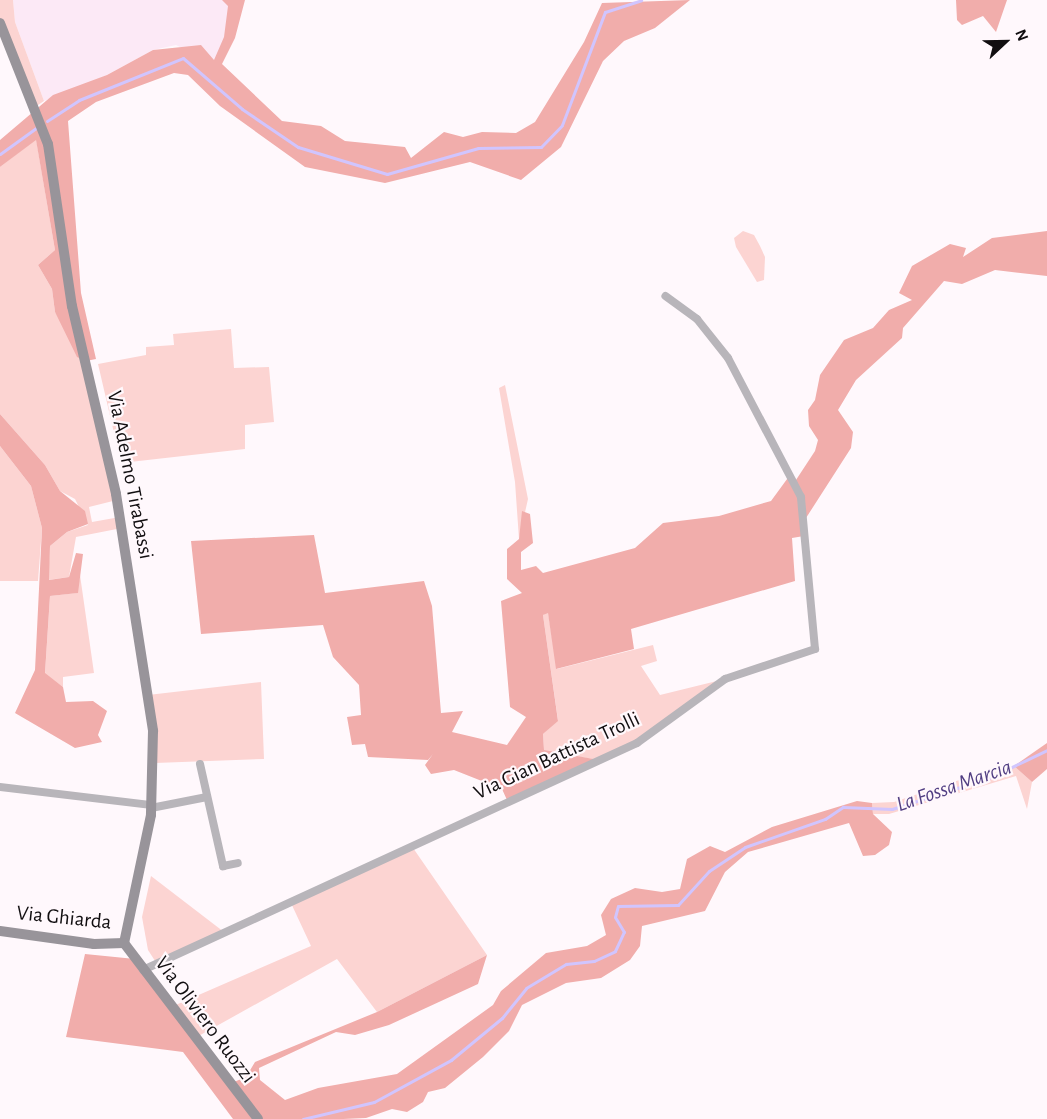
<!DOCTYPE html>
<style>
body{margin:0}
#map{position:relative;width:1047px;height:1119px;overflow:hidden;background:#fff8fc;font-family:"Alegreya Sans",sans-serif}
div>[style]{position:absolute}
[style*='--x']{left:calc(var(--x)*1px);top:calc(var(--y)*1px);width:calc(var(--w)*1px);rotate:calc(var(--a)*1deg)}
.built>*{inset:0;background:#fce9f6}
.green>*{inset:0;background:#fcd4d2}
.forest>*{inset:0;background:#f1adab}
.stream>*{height:3px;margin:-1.5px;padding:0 1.5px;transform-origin:1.5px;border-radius:1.5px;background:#d1c5fe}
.street>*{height:8px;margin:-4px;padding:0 4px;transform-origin:4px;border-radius:4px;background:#b8b5ba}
.secondary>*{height:10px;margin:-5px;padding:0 5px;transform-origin:5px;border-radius:5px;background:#98949a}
span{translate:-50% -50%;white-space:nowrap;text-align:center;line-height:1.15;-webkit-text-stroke:4.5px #fff8fc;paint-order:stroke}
.street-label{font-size:21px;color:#110e10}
.water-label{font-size:22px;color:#523f83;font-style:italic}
.north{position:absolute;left:975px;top:12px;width:60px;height:60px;-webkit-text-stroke:4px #fff8fc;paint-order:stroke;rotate:68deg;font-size:16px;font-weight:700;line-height:24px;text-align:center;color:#110e10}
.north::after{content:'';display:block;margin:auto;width:21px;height:27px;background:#110e10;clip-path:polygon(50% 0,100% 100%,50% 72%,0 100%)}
</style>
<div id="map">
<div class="built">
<div style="clip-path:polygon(13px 0,239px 0,217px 66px,176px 45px,153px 50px,107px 75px,44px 101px,15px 22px)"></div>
</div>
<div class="green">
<div style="clip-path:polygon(0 0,13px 0,15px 22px,44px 101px,35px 107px,0 23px)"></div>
<div style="clip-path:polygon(36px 139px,55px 250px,38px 265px,52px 289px,55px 312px,86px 361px,117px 500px,89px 507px,92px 522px,120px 517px,122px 528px,76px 537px,69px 577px,48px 580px,50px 546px,67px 532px,88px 525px,75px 499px,60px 491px,45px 465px,0 414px,0 167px)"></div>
<div style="clip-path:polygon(743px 231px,754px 235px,760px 246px,765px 257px,764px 280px,757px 282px,736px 247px,734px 238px)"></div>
<div style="clip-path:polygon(231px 329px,234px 368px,269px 367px,274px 422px,245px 425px,245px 449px,121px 463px,98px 364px,146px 355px,146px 347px,174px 345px,173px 334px)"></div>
<div style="clip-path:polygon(505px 385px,528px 499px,519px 539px,515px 482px,499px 388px)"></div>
<div style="clip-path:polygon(0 446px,31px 486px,42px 528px,38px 581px,0 581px)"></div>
<div style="clip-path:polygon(80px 575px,94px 673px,63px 677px,63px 687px,45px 674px,50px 596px,77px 593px)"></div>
<div style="clip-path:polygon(548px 612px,557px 669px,653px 645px,657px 661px,641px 666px,660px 695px,725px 679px,637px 743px,599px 760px,544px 751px,543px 734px,558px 720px,543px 615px)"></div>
<div style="clip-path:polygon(261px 682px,264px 759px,155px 763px,148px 695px)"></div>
<div style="clip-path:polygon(1001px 766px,1014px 766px,1032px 782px,1027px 809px,1016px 776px,889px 814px,873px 814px,872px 803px,894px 802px)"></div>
<div style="clip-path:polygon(411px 845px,487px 955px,377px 1012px,337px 959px,195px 1038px,171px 1007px,311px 946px,290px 901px)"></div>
<div style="clip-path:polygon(151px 876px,224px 932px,157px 964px,148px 950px,142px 917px)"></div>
</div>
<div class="forest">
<div style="clip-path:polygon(222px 0,245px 0,235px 38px,222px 64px,282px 121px,321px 126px,345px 141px,405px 147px,411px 158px,444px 132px,463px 137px,482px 132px,516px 133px,535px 122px,584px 42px,602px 3px,690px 0,655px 28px,624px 41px,603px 61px,561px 147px,521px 180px,470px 162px,385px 183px,305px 167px,220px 106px,188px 75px,174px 73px,96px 102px,68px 121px,81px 293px,96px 359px,86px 361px,77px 357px,55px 312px,52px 289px,38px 265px,55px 250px,36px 140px,0 167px,0 140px,53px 95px,107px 75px,153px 50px,201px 45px,214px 60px,224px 37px,228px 6px)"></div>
<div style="clip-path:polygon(956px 0,1007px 0,996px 32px,983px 16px,962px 25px,957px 20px)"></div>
<div style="clip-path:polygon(1047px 231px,1047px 276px,995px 270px,962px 284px,944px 281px,903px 328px,902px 338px,856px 380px,838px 410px,853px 432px,851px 448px,806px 518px,804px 536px,792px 538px,795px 581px,631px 629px,634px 649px,556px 669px,548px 613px,543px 615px,558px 721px,543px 734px,544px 750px,599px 760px,507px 800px,502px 789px,454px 770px,431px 774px,425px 765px,433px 754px,428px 760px,368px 757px,365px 744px,352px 745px,347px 717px,361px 715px,359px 685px,333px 657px,323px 625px,201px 634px,191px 541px,314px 535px,325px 593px,424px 581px,432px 606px,441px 713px,463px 711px,452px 732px,507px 745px,526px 717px,510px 707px,501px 601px,522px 593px,507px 579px,507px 549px,519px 539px,522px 511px,530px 514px,533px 543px,521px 552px,521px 570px,536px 566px,543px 573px,635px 548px,663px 523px,719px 516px,771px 501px,790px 475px,794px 483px,815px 451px,818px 440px,809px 426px,808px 410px,815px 400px,820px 375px,844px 340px,873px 328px,889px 310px,912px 300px,899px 293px,912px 266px,950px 244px,966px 248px,963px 257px,992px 238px)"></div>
<div style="clip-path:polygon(0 414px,45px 465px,60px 491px,85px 511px,88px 524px,67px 532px,50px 546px,49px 580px,69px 577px,76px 553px,83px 554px,78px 593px,50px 596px,45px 673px,63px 687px,66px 702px,93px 701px,107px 711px,98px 735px,102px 742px,75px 748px,15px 713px,35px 670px,42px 528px,31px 486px,0 446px)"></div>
<div style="clip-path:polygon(1047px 743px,1047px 769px,1032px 782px,1014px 766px)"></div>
<div style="clip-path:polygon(857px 801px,872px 803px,873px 814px,892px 832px,889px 845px,875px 855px,863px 856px,849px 823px,748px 852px,725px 872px,705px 911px,642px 926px,640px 946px,630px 960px,601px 978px,566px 983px,522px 1005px,509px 1031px,483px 1057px,445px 1088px,428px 1092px,423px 1102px,407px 1112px,392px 1109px,366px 1118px,343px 1119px,233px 1119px,183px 1052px,66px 1037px,85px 954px,135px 959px,229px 1084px,246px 1077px,255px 1062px,377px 1012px,487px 955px,478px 984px,389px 1025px,355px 1035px,336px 1032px,259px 1068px,260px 1080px,285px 1100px,318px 1088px,397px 1074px,493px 1005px,501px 991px,546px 953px,587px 946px,606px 935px,601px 915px,611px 899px,635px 888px,662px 892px,680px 889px,687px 859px,710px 846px,725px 852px,772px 827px)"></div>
</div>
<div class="stream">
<div style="--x:47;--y:121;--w:38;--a:-33"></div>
<div style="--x:79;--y:100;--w:112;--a:-22"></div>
<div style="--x:183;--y:58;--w:78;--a:40.8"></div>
<div style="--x:242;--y:109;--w:68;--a:34.2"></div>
<div style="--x:298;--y:147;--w:93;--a:16.9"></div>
<div style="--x:387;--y:174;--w:95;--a:-15.9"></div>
<div style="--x:478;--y:148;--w:63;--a:-0.9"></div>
<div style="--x:541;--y:147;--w:30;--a:-46"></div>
<div style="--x:562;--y:125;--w:121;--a:-69.2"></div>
<div style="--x:605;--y:12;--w:38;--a:-18"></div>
<div style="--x:0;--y:154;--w:44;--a:-35.8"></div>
<div style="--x:303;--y:1119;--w:73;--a:-13.5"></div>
<div style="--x:374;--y:1102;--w:88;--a:-28.6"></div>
<div style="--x:451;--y:1060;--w:66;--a:-39.5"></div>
<div style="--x:502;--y:1018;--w:38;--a:-51"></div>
<div style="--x:526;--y:988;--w:47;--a:-31"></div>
<div style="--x:566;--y:964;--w:28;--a:-6"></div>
<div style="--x:594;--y:961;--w:23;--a:-25"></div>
<div style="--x:615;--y:951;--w:21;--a:-65"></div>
<div style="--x:624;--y:932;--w:17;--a:-121"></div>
<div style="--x:615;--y:917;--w:11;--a:-75"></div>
<div style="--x:618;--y:906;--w:60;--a:-1"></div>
<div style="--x:678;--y:905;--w:46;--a:-47.6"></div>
<div style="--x:709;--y:871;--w:43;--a:-33.7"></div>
<div style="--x:745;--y:847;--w:85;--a:-19.3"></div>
<div style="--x:825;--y:819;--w:22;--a:-34"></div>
<div style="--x:843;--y:807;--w:49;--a:2.3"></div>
<div style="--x:892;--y:809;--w:104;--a:-17.9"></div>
<div style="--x:991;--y:777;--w:62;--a:-25.7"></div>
</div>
<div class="street">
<div style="--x:200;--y:764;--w:105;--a:77.3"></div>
<div style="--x:223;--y:866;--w:15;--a:-11"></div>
<div style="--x:0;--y:787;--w:153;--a:6.8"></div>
<div style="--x:151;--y:808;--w:57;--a:-11.1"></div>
<div style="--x:143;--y:970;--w:544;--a:-24.68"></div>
<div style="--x:637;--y:743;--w:109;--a:-36"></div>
<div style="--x:725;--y:679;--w:95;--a:-18.4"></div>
<div style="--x:815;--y:649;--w:153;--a:-95.3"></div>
<div style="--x:801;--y:497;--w:157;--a:-117.7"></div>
<div style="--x:728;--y:358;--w:50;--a:-128.5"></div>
<div style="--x:697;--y:319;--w:39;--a:-144"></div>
</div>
<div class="secondary">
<div style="--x:0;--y:23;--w:130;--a:68.4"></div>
<div style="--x:48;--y:144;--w:164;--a:81.6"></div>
<div style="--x:72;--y:306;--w:193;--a:76.8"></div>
<div style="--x:116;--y:494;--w:240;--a:81.1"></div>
<div style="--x:153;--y:731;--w:84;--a:91.4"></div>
<div style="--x:151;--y:815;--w:131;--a:101.9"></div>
<div style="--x:0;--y:931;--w:95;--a:7.9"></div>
<div style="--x:94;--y:944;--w:30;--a:-2"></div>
<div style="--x:124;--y:943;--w:221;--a:52.7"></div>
</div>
<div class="street-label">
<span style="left:130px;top:475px;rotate:79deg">Via Adelmo Tirabassi</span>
<span style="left:557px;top:756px;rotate:-25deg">Via Gian Battista Trolli</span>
<span style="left:64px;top:918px;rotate:6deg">Via Ghiarda</span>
<span style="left:205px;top:1020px;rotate:53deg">Via Oliviero Ruozzi</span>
</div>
<div class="water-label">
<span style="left:954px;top:786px;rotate:-19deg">La Fossa Marcia</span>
</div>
<div class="north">N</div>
</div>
